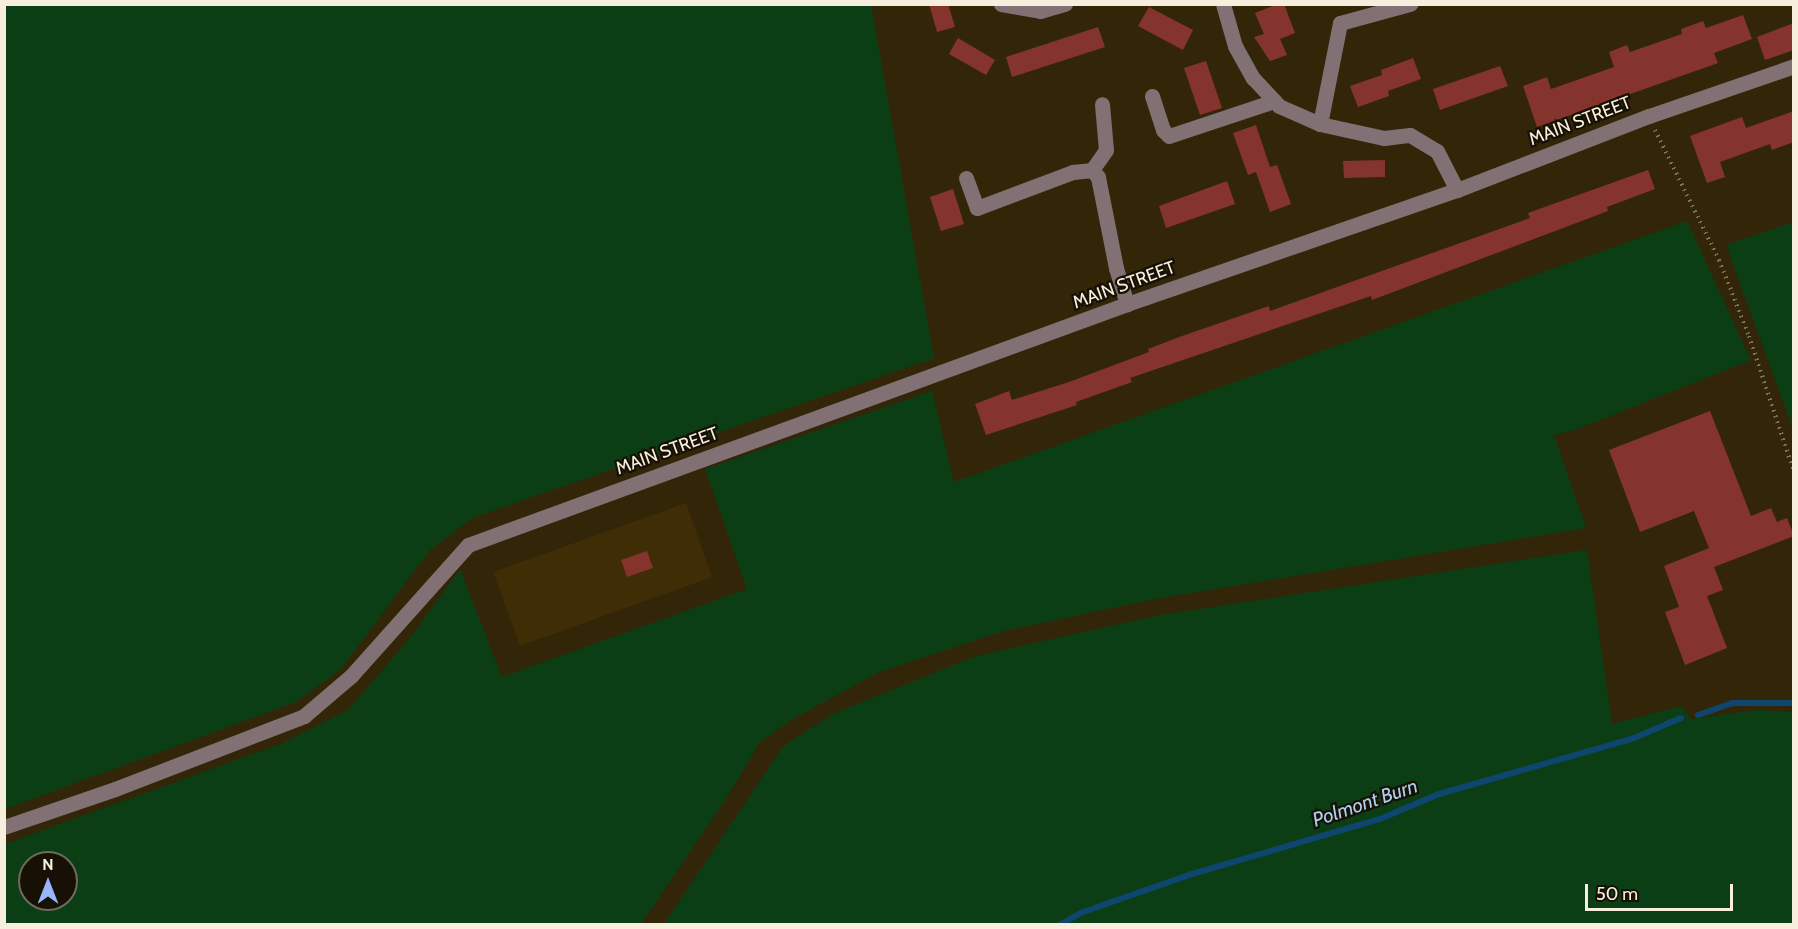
<!DOCTYPE html>
<style>
body{margin:0}
#map{position:relative;width:1798px;height:929px;overflow:hidden;background:#332608;font-family:Cabin,sans-serif}
div>[style]{position:absolute}
[style*='--x']{left:calc(var(--x)*1px);top:calc(var(--y)*1px);width:calc(var(--w)*1px);rotate:calc(var(--a)*1deg)}
.built>*{inset:0;background:#3e2d05}
.green>*{inset:0;background:#0c3e16}
.stream>*{height:6px;margin:-3px;padding:0 3px;transform-origin:3px;border-radius:3px;background:#0e4670}
.building>*{inset:0;background:#85342d}
.path>*{height:4px;margin-top:-2px;transform-origin:0;background:repeating-linear-gradient(90deg,#7f745b 0 1.5px,transparent 0 6px)}
.minor>*{height:15px;margin:-7.5px;padding:0 7.5px;transform-origin:7.5px;border-radius:7.5px;background:#827174}
span{translate:-50% -50%;white-space:nowrap;text-align:center;line-height:1.15;-webkit-text-stroke:4.5px #161005;paint-order:stroke}
.street-label{font-size:18px;color:#f7eede}
.water-label{font-size:20px;color:#adcfee;font-style:italic}
.frame{position:absolute;inset:0;border:6px solid #f7eede;pointer-events:none}
.north{position:absolute;left:18px;top:851px;width:60px;height:60px;box-sizing:border-box;background:#161005;border:2px solid #70695c;border-radius:50%;rotate:0deg;font-size:16px;font-weight:700;line-height:24px;text-align:center;color:#f7eede}
.north::after{content:'';display:block;margin:auto;width:21px;height:27px;background:#96b6fd;clip-path:polygon(50% 0,100% 100%,50% 72%,0 100%)}
.scale{position:absolute;left:1585px;top:884px;width:148px;height:27px;box-sizing:border-box;border:3px solid #f7eede;border-top:0;padding-left:8px;font-size:18px;line-height:21px;white-space:nowrap;color:#f7eede;-webkit-text-stroke:4px #161005;paint-order:stroke}
</style>
<div id="map">
<div class="built">
<div style="clip-path:polygon(686px 503px,712px 577px,520px 646px,493px 572px)"></div>
</div>
<div class="green">
<div style="clip-path:polygon(5px 4px,871px 5px,934px 358px,472px 518px,429px 551px,341px 669px,296px 702px,5px 809px)"></div>
<div style="clip-path:polygon(evenodd,1687px 221px,1751px 360px,1575px 430px,1554px 435px,1586px 528px,1155px 599px,1004px 631px,877px 673px,793px 719px,760px 742px,724px 802px,641px 924px,5px 924px,5px 844px,283px 743px,348px 710px,410px 638px,460px 569px,502px 677px,747px 589px,705px 469px,932px 391px,954px 482px,1687px 221px,30px 863px,66px 863px,66px 899px,30px 899px,30px 863px)"></div>
<div style="clip-path:polygon(1793px 222px,1794px 222px,1793px 429px,1726px 245px)"></div>
<div style="clip-path:polygon(1587px 550px,1612px 724px,1681px 706px,1691px 719px,1758px 710px,1793px 712px,1793px 924px,664px 924px,783px 746px,835px 713px,976px 656px,1160px 615px)"></div>
</div>
<div class="stream">
<div style="--x:1698;--y:715;--w:36;--a:-19"></div>
<div style="--x:1732;--y:703;--w:62;--a:0"></div>
<div style="--x:1061;--y:924;--w:25;--a:-29"></div>
<div style="--x:1083;--y:912;--w:115;--a:-19.2"></div>
<div style="--x:1192;--y:874;--w:196;--a:-16.3"></div>
<div style="--x:1380;--y:819;--w:64;--a:-23"></div>
<div style="--x:1439;--y:794;--w:203;--a:-16"></div>
<div style="--x:1634;--y:738;--w:51;--a:-23.1"></div>
</div>
<div class="building">
<div style="clip-path:polygon(929px 4px,948px 4px,955px 27px,937px 32px)"></div>
<div style="clip-path:polygon(1278px 4px,1284px 4px,1295px 33px,1280px 39px,1287px 55px,1270px 61px,1254px 37px,1264px 34px,1255px 13px)"></div>
<div style="clip-path:polygon(1149px 7px,1193px 30px,1183px 50px,1138px 26px)"></div>
<div style="clip-path:polygon(1743px 15px,1752px 39px,1714px 53px,1718px 63px,1537px 127px,1523px 86px,1547px 77px,1551px 89px,1557px 87px,1614px 67px,1609px 52px,1627px 45px,1630px 52px,1682px 34px,1681px 29px,1703px 21px,1706px 28px)"></div>
<div style="clip-path:polygon(1794px 23px,1794px 50px,1765px 60px,1757px 37px)"></div>
<div style="clip-path:polygon(1098px 27px,1105px 47px,1012px 77px,1006px 57px)"></div>
<div style="clip-path:polygon(958px 38px,995px 60px,986px 75px,949px 54px)"></div>
<div style="clip-path:polygon(1413px 58px,1421px 79px,1388px 91px,1389px 96px,1358px 107px,1350px 86px,1382px 75px,1381px 70px)"></div>
<div style="clip-path:polygon(1206px 61px,1222px 108px,1200px 115px,1184px 68px)"></div>
<div style="clip-path:polygon(1500px 66px,1508px 86px,1440px 110px,1433px 89px)"></div>
<div style="clip-path:polygon(1794px 111px,1794px 142px,1772px 150px,1770px 144px,1720px 162px,1725px 177px,1707px 183px,1690px 136px,1742px 117px,1746px 128px)"></div>
<div style="clip-path:polygon(1256px 125px,1270px 167px,1277px 165px,1291px 204px,1270px 212px,1256px 172px,1248px 175px,1233px 133px)"></div>
<div style="clip-path:polygon(1385px 160px,1385px 177px,1344px 178px,1343px 161px)"></div>
<div style="clip-path:polygon(1648px 170px,1655px 189px,1607px 207px,1608px 211px,1372px 300px,1371px 296px,1130px 378px,1132px 382px,1076px 402px,1077px 405px,986px 435px,975px 404px,1009px 391px,1012px 400px,1069px 382px,1149px 352px,1148px 349px,1182px 336px,1269px 306px,1270px 311px,1530px 218px,1528px 213px)"></div>
<div style="clip-path:polygon(1227px 181px,1235px 204px,1166px 228px,1159px 206px)"></div>
<div style="clip-path:polygon(953px 189px,964px 224px,941px 231px,930px 197px)"></div>
<div style="clip-path:polygon(1710px 411px,1751px 516px,1771px 508px,1777px 522px,1787px 518px,1794px 536px,1714px 567px,1723px 590px,1707px 596px,1727px 648px,1685px 665px,1665px 612px,1679px 607px,1664px 566px,1709px 548px,1694px 511px,1640px 532px,1609px 450px)"></div>
<div style="clip-path:polygon(647px 551px,653px 568px,627px 577px,621px 560px)"></div>
</div>
<div class="path">
<div style="--x:1655;--y:130;--w:145;--a:63.8"></div>
<div style="--x:1719;--y:260;--w:82;--a:68.5"></div>
<div style="--x:1749;--y:336;--w:143;--a:71.7"></div>
</div>
<div class="minor">
<div style="--x:1001;--y:4;--w:40;--a:10"></div>
<div style="--x:1040;--y:11;--w:26;--a:-16"></div>
<div style="--x:1223;--y:4;--w:44;--a:74.1"></div>
<div style="--x:1235;--y:46;--w:37;--a:61"></div>
<div style="--x:1253;--y:78;--w:38;--a:47"></div>
<div style="--x:1279;--y:106;--w:45;--a:23.7"></div>
<div style="--x:1320;--y:124;--w:66;--a:12.3"></div>
<div style="--x:1384;--y:138;--w:26;--a:-7"></div>
<div style="--x:1410;--y:135;--w:31;--a:31"></div>
<div style="--x:1437;--y:151;--w:44;--a:62.9"></div>
<div style="--x:1152;--y:96;--w:36;--a:72"></div>
<div style="--x:1163;--y:130;--w:8;--a:45"></div>
<div style="--x:1169;--y:136;--w:111;--a:-18.4"></div>
<div style="--x:1320;--y:124;--w:103;--a:-78.8"></div>
<div style="--x:1340;--y:23;--w:73;--a:-15.2"></div>
<div style="--x:1092;--y:170;--w:24;--a:-55"></div>
<div style="--x:1106;--y:150;--w:46;--a:-95"></div>
<div style="--x:966;--y:178;--w:32;--a:70"></div>
<div style="--x:977;--y:208;--w:103;--a:-20.6"></div>
<div style="--x:1073;--y:172;--w:19;--a:-6"></div>
<div style="--x:1092;--y:170;--w:9;--a:49"></div>
<div style="--x:1098;--y:177;--w:93;--a:78.8"></div>
<div style="--x:1116;--y:268;--w:38;--a:73"></div>
<div style="--x:4;--y:827;--w:117;--a:-18.9"></div>
<div style="--x:115;--y:789;--w:203;--a:-21.1"></div>
<div style="--x:304;--y:716;--w:62;--a:-40.4"></div>
<div style="--x:351;--y:676;--w:176;--a:-48.2"></div>
<div style="--x:468;--y:545;--w:702;--a:-20.09"></div>
<div style="--x:1127;--y:304;--w:349;--a:-19.1"></div>
<div style="--x:1457;--y:190;--w:206;--a:-21.1"></div>
<div style="--x:1649;--y:116;--w:153;--a:-19"></div>
</div>
<div class="street-label">
<span style="left:1580px;top:121px;rotate:-21deg">MAIN STREET</span>
<span style="left:1124px;top:285px;rotate:-20deg">MAIN STREET</span>
<span style="left:667px;top:451px;rotate:-20deg">MAIN STREET</span>
</div>
<div class="water-label">
<span style="left:1365px;top:803px;rotate:-19deg">Polmont Burn</span>
</div>
<div class="frame"></div>
<div class="north">N</div>
<div class="scale">50 m</div>
</div>
